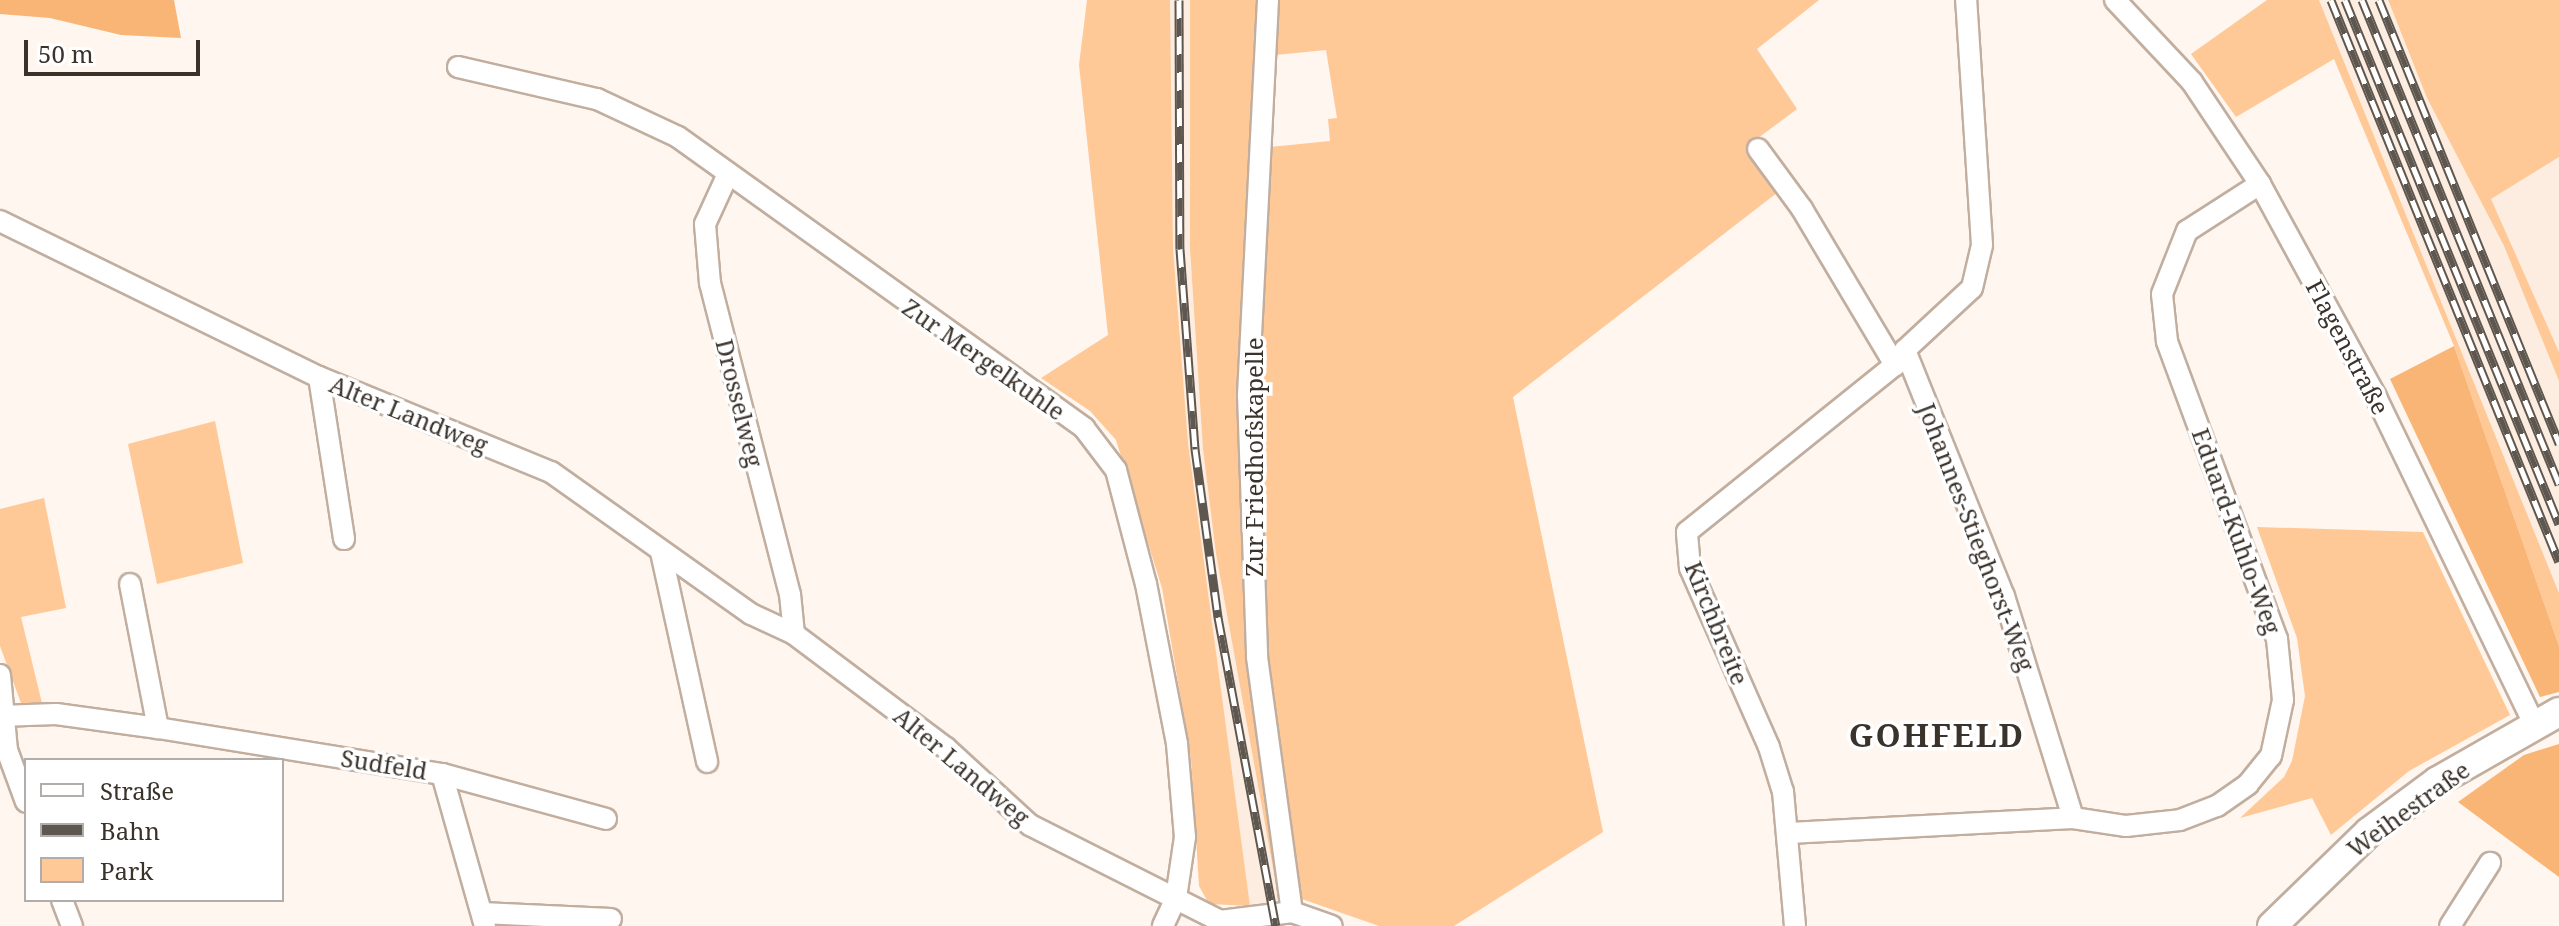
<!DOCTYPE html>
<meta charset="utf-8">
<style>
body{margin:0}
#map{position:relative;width:2559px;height:926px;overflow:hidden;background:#fef6ef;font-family:"Noto Serif",serif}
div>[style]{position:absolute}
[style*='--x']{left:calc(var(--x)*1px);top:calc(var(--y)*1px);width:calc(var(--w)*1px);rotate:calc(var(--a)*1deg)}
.built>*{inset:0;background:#fdede0}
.green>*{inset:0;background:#ffc897}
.forest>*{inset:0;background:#f9b576}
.roads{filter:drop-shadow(2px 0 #c1ae9f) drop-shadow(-2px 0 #c1ae9f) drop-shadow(0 2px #c1ae9f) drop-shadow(0 -2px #c1ae9f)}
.minor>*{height:20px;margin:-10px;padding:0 10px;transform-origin:10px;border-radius:10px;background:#fff}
.secondary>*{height:28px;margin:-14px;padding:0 14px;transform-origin:14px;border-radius:14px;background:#fff}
.rail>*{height:9px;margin-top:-4.5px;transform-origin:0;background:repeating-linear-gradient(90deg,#fff 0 18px,#5e5750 0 36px);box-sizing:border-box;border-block:2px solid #5e5750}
span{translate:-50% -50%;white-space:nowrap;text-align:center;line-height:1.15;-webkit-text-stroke:7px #fff;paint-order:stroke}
.street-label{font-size:24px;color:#3a332c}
.district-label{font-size:32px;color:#3a332c;font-weight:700;letter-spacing:2px}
.legend{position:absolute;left:24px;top:758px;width:260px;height:144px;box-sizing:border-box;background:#fff;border:2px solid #b0adab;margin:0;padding:10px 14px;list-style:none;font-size:24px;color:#3a332c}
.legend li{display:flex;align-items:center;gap:16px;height:40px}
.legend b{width:40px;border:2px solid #b0adab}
.scale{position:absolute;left:24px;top:40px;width:176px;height:36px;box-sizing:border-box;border:4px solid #3a332c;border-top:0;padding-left:10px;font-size:24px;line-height:28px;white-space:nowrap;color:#3a332c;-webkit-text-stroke:6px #fff;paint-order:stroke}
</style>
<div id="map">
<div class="built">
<div style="clip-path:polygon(1170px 0,1190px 0,1190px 249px,1203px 449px,1216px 555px,1279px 901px,1250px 906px,1188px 443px,1173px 248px)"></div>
<div style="clip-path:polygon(2319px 0,2387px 0,2427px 98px,2504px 246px,2559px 381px,2559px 593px)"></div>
<div style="clip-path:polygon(2559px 157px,2559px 352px,2491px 199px)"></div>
</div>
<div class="green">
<div style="clip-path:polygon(1087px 0,1170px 0,1173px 248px,1188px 443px,1250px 906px,1209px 904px,1199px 886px,1191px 759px,1162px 588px,1116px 440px,1090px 411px,1041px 378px,1108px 335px,1079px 65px)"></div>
<div style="clip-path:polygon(1190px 0,1262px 0,1252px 661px,1279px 901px,1216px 554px,1203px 449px,1190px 249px)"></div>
<div style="clip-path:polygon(1277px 0,1819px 0,1757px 49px,1797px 109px,1750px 144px,1782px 189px,1513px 397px,1603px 832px,1454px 926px,1379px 926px,1299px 898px,1266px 656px,1254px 394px,1270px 147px,1330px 141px,1328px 119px,1337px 118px,1326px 50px,1275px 55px)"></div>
<div style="clip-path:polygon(2267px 0,2319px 0,2559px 593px,2559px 646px,2454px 346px,2334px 59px,2236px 117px,2191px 54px)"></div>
<div style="clip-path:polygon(2388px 0,2559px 0,2559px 157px,2491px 199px,2559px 352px,2559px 381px,2504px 246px,2427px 98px)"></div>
<div style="clip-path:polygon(215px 421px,243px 563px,157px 584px,128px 444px)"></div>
<div style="clip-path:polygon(44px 498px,66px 608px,21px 617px,42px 703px,21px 703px,0 646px,0 509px)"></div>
<div style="clip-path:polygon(2257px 527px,2423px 532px,2510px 715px,2409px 771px,2331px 835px,2312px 798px,2240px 818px,2284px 777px,2292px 761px,2305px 696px,2297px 638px)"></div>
</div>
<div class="forest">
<div style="clip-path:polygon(0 0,174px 0,181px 38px,121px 35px,50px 18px,0 14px)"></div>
<div style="clip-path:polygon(2454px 346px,2559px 646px,2559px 692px,2540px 697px,2390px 379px)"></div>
<div style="clip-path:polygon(2559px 744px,2559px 877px,2458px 802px,2524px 755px)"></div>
</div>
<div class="roads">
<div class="minor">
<div style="--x:1268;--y:0;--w:396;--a:92.9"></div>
<div style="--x:1248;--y:395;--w:262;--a:88"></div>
<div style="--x:1257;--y:657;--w:257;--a:82.2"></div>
<div style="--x:2115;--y:0;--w:112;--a:46.8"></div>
<div style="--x:2192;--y:82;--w:123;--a:56.3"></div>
<div style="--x:2260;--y:184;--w:243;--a:61.4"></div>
<div style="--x:2376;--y:397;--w:363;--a:64.2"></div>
<div style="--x:458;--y:67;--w:143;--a:13"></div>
<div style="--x:597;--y:99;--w:89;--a:25.1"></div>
<div style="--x:678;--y:137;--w:500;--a:35.6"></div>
<div style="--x:1084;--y:428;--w:53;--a:52.7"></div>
<div style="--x:1116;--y:470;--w:118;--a:75.3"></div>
<div style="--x:1146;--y:584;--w:163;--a:79"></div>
<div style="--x:1177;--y:744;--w:93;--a:85.1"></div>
<div style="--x:1185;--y:837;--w:62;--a:98.4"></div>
<div style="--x:1176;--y:898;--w:31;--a:115"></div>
<div style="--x:1758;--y:149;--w:74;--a:53.7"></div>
<div style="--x:1802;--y:209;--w:182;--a:59.2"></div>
<div style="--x:728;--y:174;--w:55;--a:114.7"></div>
<div style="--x:705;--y:224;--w:59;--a:85.2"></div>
<div style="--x:710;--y:283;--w:321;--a:75.6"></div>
<div style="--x:790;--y:594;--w:40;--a:84.3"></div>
<div style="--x:0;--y:221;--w:355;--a:26.1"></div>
<div style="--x:319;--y:377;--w:251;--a:22.3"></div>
<div style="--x:551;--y:472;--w:245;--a:35.4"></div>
<div style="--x:751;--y:614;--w:47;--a:24.9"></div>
<div style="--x:794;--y:634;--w:190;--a:36.9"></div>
<div style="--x:946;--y:748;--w:114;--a:42.5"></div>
<div style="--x:1030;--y:825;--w:213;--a:26.8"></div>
<div style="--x:1220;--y:921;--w:73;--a:-7.1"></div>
<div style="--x:1292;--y:912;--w:42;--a:19.3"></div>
<div style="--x:1905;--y:350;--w:265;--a:68.1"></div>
<div style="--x:2004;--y:596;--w:232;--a:72.7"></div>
<div style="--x:319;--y:377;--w:164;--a:81.2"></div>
<div style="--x:661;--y:552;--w:215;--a:77.6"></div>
<div style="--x:130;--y:584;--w:147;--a:79"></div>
<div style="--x:0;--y:675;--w:75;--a:84.7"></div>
<div style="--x:7;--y:750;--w:55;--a:69.9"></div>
<div style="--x:0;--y:716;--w:56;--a:-2"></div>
<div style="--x:56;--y:714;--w:103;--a:7.8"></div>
<div style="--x:158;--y:728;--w:288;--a:9.2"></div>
<div style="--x:442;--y:774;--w:170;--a:15.3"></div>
<div style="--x:442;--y:774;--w:158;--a:74.2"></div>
<div style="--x:1789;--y:833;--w:284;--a:-3"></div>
<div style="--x:2073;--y:818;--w:54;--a:8.6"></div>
<div style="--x:2126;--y:826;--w:54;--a:-6.3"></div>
<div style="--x:2180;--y:820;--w:40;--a:-21"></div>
<div style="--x:2217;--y:806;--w:38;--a:-35"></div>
<div style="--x:2248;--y:784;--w:36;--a:-51"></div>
<div style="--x:2271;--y:756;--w:57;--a:-77.9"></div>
<div style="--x:2283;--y:700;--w:61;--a:-95.6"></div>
<div style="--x:2277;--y:639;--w:318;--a:-110.3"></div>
<div style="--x:2167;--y:341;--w:47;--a:-96.1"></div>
<div style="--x:2162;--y:294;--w:68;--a:-68.4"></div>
<div style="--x:2187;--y:231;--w:87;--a:-32.8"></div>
<div style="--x:62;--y:900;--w:28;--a:69"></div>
<div style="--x:482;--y:913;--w:129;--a:2.7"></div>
<div style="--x:1795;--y:926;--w:135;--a:-95.1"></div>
<div style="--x:1783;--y:792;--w:47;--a:-107.3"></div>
<div style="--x:1769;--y:747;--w:196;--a:-113.8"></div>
<div style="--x:1690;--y:568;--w:36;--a:-95"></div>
<div style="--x:1687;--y:532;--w:267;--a:-38.8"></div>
<div style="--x:1895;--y:365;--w:18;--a:-56"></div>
<div style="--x:1905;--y:350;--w:91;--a:-42.8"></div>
<div style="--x:1972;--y:288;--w:44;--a:-76.9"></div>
<div style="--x:1982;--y:245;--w:246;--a:-93.7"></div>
<div style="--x:2450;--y:926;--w:75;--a:-57.6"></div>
</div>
<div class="secondary">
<div style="--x:2272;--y:926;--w:135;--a:-44.1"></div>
<div style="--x:2369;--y:832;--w:86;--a:-36.5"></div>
<div style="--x:2438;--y:781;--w:139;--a:-29.7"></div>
</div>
</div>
<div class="rail">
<div style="--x:1179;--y:0;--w:249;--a:89.8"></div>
<div style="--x:1180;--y:249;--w:201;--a:85.7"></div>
<div style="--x:1195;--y:449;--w:170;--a:82.2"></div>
<div style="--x:1218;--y:617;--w:314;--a:79.4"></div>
<div style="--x:2331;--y:0;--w:606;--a:67.92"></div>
<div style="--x:2345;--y:0;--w:566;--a:67.79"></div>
<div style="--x:2362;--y:0;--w:523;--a:67.85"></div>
<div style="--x:2379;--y:0;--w:479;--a:67.9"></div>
</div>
<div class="street-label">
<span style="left:2348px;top:347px;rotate:62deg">Flagenstraße</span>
<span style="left:984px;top:359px;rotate:35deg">Zur Mergelkuhle</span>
<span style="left:740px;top:403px;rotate:76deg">Drosselweg</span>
<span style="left:409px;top:414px;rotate:22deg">Alter Landweg</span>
<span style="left:1254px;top:457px;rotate:-90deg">Zur Friedhofskapelle</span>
<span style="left:2237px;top:531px;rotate:70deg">Eduard-Kuhlo-Weg</span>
<span style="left:1977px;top:537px;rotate:69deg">Johannes-Stieghorst-Weg</span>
<span style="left:1717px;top:623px;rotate:68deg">Kirchbreite</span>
<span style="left:384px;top:764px;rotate:9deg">Sudfeld</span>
<span style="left:962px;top:766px;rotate:40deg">Alter Landweg</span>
<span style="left:2408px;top:809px;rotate:-36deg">Weihestraße</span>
</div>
<div class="district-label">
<span style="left:1937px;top:735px">GOHFELD</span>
</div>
<ul class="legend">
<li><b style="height:10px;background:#fff"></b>Straße</li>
<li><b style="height:10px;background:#5e5750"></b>Bahn</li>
<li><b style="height:22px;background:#ffc897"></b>Park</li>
</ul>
<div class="scale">50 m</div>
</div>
